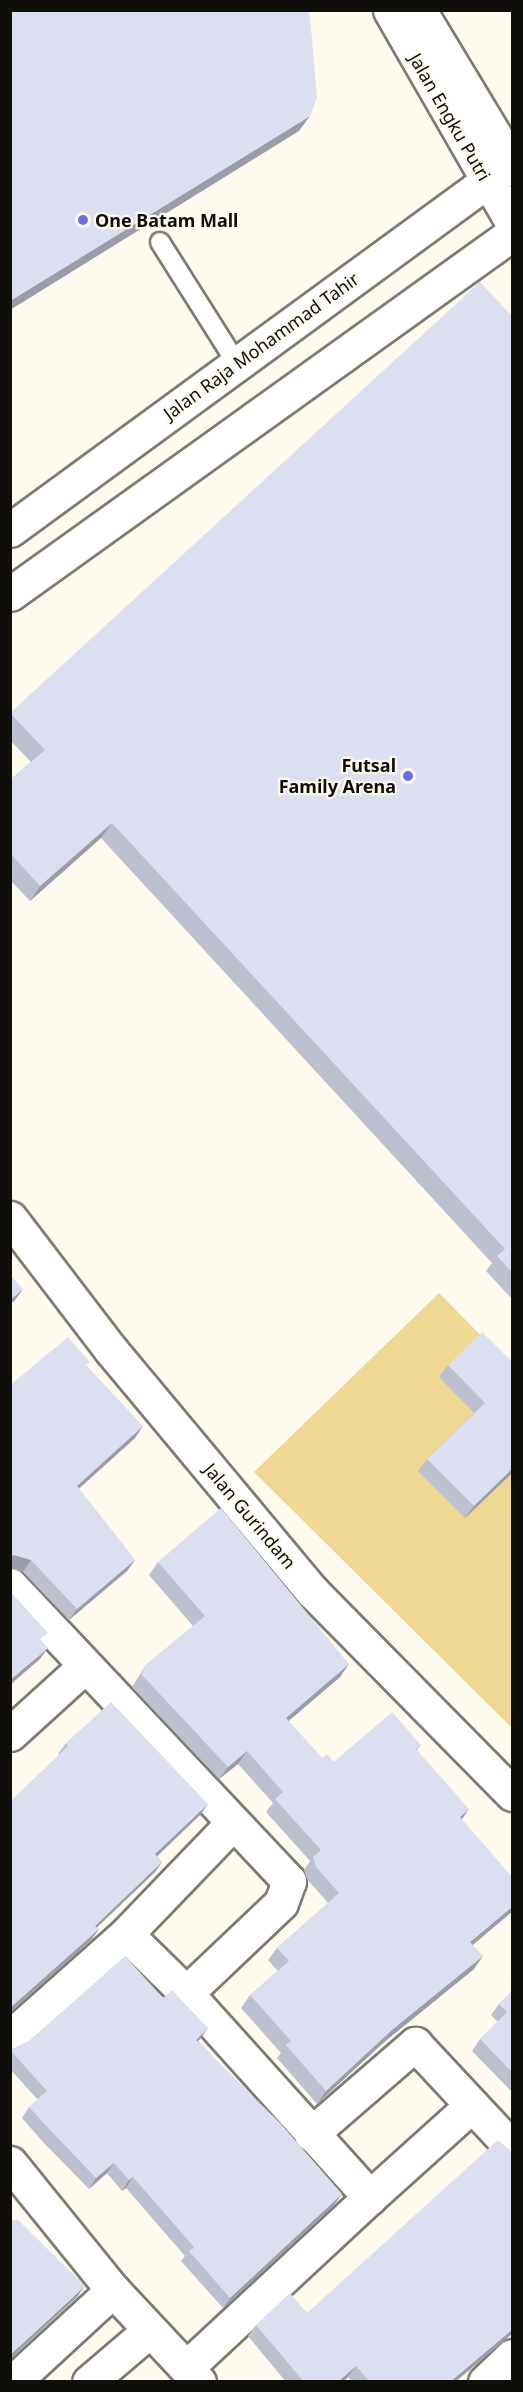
<!DOCTYPE html>
<style>
body{margin:0}
#map{position:relative;width:523px;height:2392px;overflow:hidden;background:#fefaee;font-family:"Noto Sans",sans-serif}
div>[style]{position:absolute}
[style*='--x']{left:calc(var(--x)*1px);top:calc(var(--y)*1px);width:calc(var(--w)*1px);rotate:calc(var(--a)*1deg)}
.green>*{inset:0;background:#eed894}
.roads{filter:drop-shadow(2px 0 #7e7b70) drop-shadow(-2px 0 #7e7b70) drop-shadow(0 2px #7e7b70) drop-shadow(0 -2px #7e7b70)}
.lane>*{height:18px;margin:-9px;padding:0 9px;transform-origin:9px;border-radius:9px;background:#fff}
.street>*{height:33px;margin:-16.5px;padding:0 16.5px;transform-origin:16.5px;border-radius:16.5px;background:#fff}
.secondary>*{height:33px;margin:-16.5px;padding:0 16.5px;transform-origin:16.5px;border-radius:16.5px;background:#fff}
.wall>*{inset:0;background:#bdc0ce}
.shaded-wall>*{inset:0;background:#9a9ca8}
.building>*{inset:0;background:#dcdff0}
.dots>*{width:16px;height:16px;translate:-50% -50%;box-sizing:border-box;border:3px solid #fefaee;border-radius:50%}
span{translate:-50% -50%;white-space:nowrap;text-align:center;line-height:1.15;-webkit-text-stroke:4.5px #fefaee;paint-order:stroke}
.street-label{font-size:18px;color:#0f0e0a}
.poi-label{font-size:18px;color:#0f0e0a;font-weight:700}
.left{translate:0 -50%;text-align:left}
.right{translate:-100% -50%;text-align:right}
.frame{position:absolute;inset:0;border:12px solid #0f0e0a;pointer-events:none}
</style>
<div id="map">
<div class="green">
<div style="clip-path:polygon(439px 1293px,512px 1367px,512px 1728px,254px 1472px)"></div>
</div>
<div class="roads">
<div class="lane">
<div style="--x:160;--y:242;--w:144;--a:57.7"></div>
</div>
<div class="street">
<div style="--x:10;--y:1218;--w:166;--a:52.6"></div>
<div style="--x:111;--y:1350;--w:314;--a:50.2"></div>
<div style="--x:312;--y:1591;--w:285;--a:45.4"></div>
<div style="--x:10;--y:1585;--w:407;--a:46.7"></div>
<div style="--x:289;--y:1881;--w:23;--a:110"></div>
<div style="--x:281;--y:1903;--w:131;--a:136.5"></div>
<div style="--x:10;--y:1734;--w:100;--a:-42.2"></div>
<div style="--x:126;--y:1934;--w:84;--a:44.5"></div>
<div style="--x:186;--y:1993;--w:275;--a:48"></div>
<div style="--x:370;--y:2197;--w:251;--a:137.1"></div>
<div style="--x:10;--y:2037;--w:155;--a:-41.6"></div>
<div style="--x:126;--y:1934;--w:154;--a:-46.1"></div>
<div style="--x:311;--y:2134;--w:138;--a:-40.9"></div>
<div style="--x:415;--y:2044;--w:142;--a:47"></div>
<div style="--x:10;--y:2163;--w:164;--a:51"></div>
<div style="--x:113;--y:2290;--w:126;--a:46.9"></div>
<div style="--x:370;--y:2197;--w:137;--a:-42"></div>
<div style="--x:13;--y:2382;--w:136;--a:-42.6"></div>
<div style="--x:89;--y:2382;--w:80;--a:-40.4"></div>
<div style="--x:485;--y:2382;--w:37;--a:-44"></div>
</div>
<div class="secondary">
<div style="--x:390;--y:10;--w:245;--a:60.1"></div>
<div style="--x:419;--y:10;--w:180;--a:58.9"></div>
<div style="--x:10;--y:530;--w:622;--a:-36.17"></div>
<div style="--x:10;--y:594;--w:618;--a:-35.65"></div>
</div>
</div>
<div class="wall">
<div style="clip-path:polygon(513px 317px,513px 1300px,486px 1271px,492px 1263px,101px 838px,30px 901px,10px 880px,10px 780px,31px 762px,10px 740px,10px 713px)"></div>
<div style="clip-path:polygon(513px 1363px,513px 1472px,465px 1518px,418px 1471px,427px 1459px,474px 1413px,439px 1377px,448px 1365px)"></div>
<div style="clip-path:polygon(87px 1366px,135px 1438px,79px 1489px,135px 1560px,127px 1571px,69px 1620px,23px 1572px,10px 1568px,10px 1385px)"></div>
<div style="clip-path:polygon(158px 1562px,340px 1677px,288px 1721px,322px 1758px,334px 1762px,421px 1745px,417px 1750px,462px 1819px,473px 1945px,474px 1969px,383px 2043px,317px 2104px,277px 2058px,281px 2053px,241px 2008px,250px 1995px,278px 1971px,268px 1960px,277px 1948px,328px 1903px,307px 1879px,304px 1870px,310px 1861px,266px 1812px,273px 1803px,238px 1764px,219px 1779px,132px 1687px,145px 1666px,193px 1626px,149px 1575px)"></div>
<div style="clip-path:polygon(66px 1743px,201px 1814px,157px 1856px,162px 1862px,155px 1872px,97px 1927px,99px 1929px,91px 1940px,10px 2012px,10px 1802px,59px 1755px,58px 1754px)"></div>
<div style="clip-path:polygon(513px 1990px,513px 2093px,472px 2051px,480px 2039px,498px 2022px,491px 2015px,499px 2004px)"></div>
<div style="clip-path:polygon(201px 2038px,198px 2041px,342px 2194px,334px 2205px,223px 2308px,181px 2261px,185px 2256px,126px 2188px,122px 2191px,107px 2173px,89px 2189px,43px 2142px,22px 2118px,29px 2107px,38px 2100px,10px 2069px,10px 2049px)"></div>
<div style="clip-path:polygon(513px 2153px,513px 2333px,455px 2382px,352px 2382px,348px 2377px,343px 2382px,286px 2382px,248px 2336px,256px 2325px,307px 2313px)"></div>
</div>
<div class="shaded-wall">
<div style="clip-path:polygon(310px 116px,299px 131px,10px 310px,10px 301px)"></div>
<div style="clip-path:polygon(112px 823px,101px 838px,30px 901px,40px 886px)"></div>
<div style="clip-path:polygon(23px 1289px,15px 1300px,10px 1304px,10px 1300px)"></div>
<div style="clip-path:polygon(143px 1426px,135px 1438px,69px 1497px,77px 1486px)"></div>
<div style="clip-path:polygon(513px 1468px,513px 1472px,465px 1518px,474px 1506px)"></div>
<div style="clip-path:polygon(14px 1555px,31px 1560px,23px 1572px,10px 1568px,10px 1557px)"></div>
<div style="clip-path:polygon(135px 1560px,127px 1571px,69px 1620px,77px 1609px)"></div>
<div style="clip-path:polygon(48px 1648px,40px 1659px,10px 1685px,10px 1680px)"></div>
<div style="clip-path:polygon(349px 1664px,340px 1677px,277px 1731px,286px 1718px)"></div>
<div style="clip-path:polygon(247px 1751px,238px 1764px,219px 1779px,228px 1767px)"></div>
<div style="clip-path:polygon(208px 1804px,201px 1814px,148px 1865px,155px 1854px)"></div>
<div style="clip-path:polygon(469px 1809px,460px 1822px,460px 1817px)"></div>
<div style="clip-path:polygon(162px 1862px,155px 1872px,88px 1936px,95px 1926px)"></div>
<div style="clip-path:polygon(513px 1906px,513px 1911px,461px 1955px,470px 1942px)"></div>
<div style="clip-path:polygon(99px 1929px,91px 1940px,10px 2012px,10px 2008px)"></div>
<div style="clip-path:polygon(483px 1956px,474px 1969px,383px 2043px,317px 2104px,326px 2091px,392px 2030px)"></div>
<div style="clip-path:polygon(208px 2028px,201px 2038px,188px 2050px,196px 2040px)"></div>
<div style="clip-path:polygon(114px 2163px,107px 2173px,89px 2189px,96px 2178px)"></div>
<div style="clip-path:polygon(133px 2177px,126px 2188px,122px 2191px,129px 2180px)"></div>
<div style="clip-path:polygon(342px 2194px,334px 2205px,223px 2308px,230px 2298px)"></div>
<div style="clip-path:polygon(85px 2286px,77px 2297px,10px 2359px,10px 2355px)"></div>
<div style="clip-path:polygon(513px 2329px,513px 2333px,507px 2338px,455px 2382px,450px 2382px)"></div>
<div style="clip-path:polygon(356px 2366px,348px 2377px,343px 2382px,338px 2382px)"></div>
</div>
<div class="building">
<div style="clip-path:polygon(10px 10px,307px 10px,310px 16px,317px 98px,310px 116px,10px 301px)"></div>
<div style="clip-path:polygon(480px 282px,513px 317px,513px 1273px,497px 1256px,505px 1249px,112px 823px,40px 886px,10px 853px,10px 780px,45px 750px,10px 713px)"></div>
<div style="clip-path:polygon(10px 1275px,23px 1289px,10px 1300px)"></div>
<div style="clip-path:polygon(482px 1332px,513px 1363px,513px 1468px,474px 1506px,427px 1459px,485px 1403px,448px 1365px)"></div>
<div style="clip-path:polygon(68px 1337px,90px 1362px,86px 1365px,143px 1426px,77px 1486px,135px 1560px,77px 1609px,31px 1560px,14px 1555px,10px 1557px,10px 1385px)"></div>
<div style="clip-path:polygon(221px 1508px,349px 1664px,286px 1718px,322px 1758px,327px 1754px,334px 1762px,392px 1712px,421px 1745px,416px 1749px,469px 1809px,460px 1817px,513px 1878px,513px 1906px,470px 1942px,483px 1956px,392px 2030px,326px 2091px,286px 2045px,291px 2041px,250px 1995px,289px 1961px,277px 1948px,339px 1893px,316px 1867px,313px 1857px,321px 1850px,275px 1799px,283px 1792px,247px 1751px,228px 1767px,141px 1674px,145px 1666px,205px 1616px,158px 1562px)"></div>
<div style="clip-path:polygon(10px 1591px,48px 1633px,40px 1639px,48px 1648px,10px 1680px)"></div>
<div style="clip-path:polygon(111px 1702px,208px 1804px,155px 1854px,162px 1862px,95px 1926px,99px 1929px,10px 2008px,10px 1802px,68px 1746px,66px 1743px)"></div>
<div style="clip-path:polygon(125px 1956px,163px 1998px,172px 1990px,208px 2028px,196px 2040px,280px 2123px,342px 2194px,230px 2298px,189px 2251px,194px 2247px,133px 2177px,129px 2180px,114px 2163px,96px 2178px,51px 2131px,29px 2107px,47px 2091px,10px 2050px,30px 2040px)"></div>
<div style="clip-path:polygon(513px 1990px,513px 2073px,480px 2039px,507px 2012px,499px 2004px)"></div>
<div style="clip-path:polygon(498px 2140px,513px 2153px,513px 2329px,450px 2382px,370px 2382px,356px 2366px,338px 2382px,304px 2382px,256px 2325px,290px 2293px,307px 2313px)"></div>
<div style="clip-path:polygon(10px 2217px,14px 2221px,17px 2219px,85px 2286px,10px 2355px)"></div>
</div>
<div class="dots">
<div style="left:83px;top:220px;background:#696ee7"></div>
<div style="left:408px;top:776px;background:#696ee7"></div>
</div>
<div class="street-label">
<span style="left:450px;top:117px;rotate:60deg">Jalan Engku Putri</span>
<span style="left:261px;top:346px;rotate:-36deg">Jalan Raja Mohammad Tahir</span>
<span style="left:250px;top:1516px;rotate:50deg">Jalan Gurindam</span>
</div>
<div class="poi-label">
<span class="left" style="left:95px;top:220px">One Batam Mall</span>
<span class="right" style="left:396px;top:776px">Futsal<br>Family Arena</span>
</div>
<div class="frame"></div>
</div>
